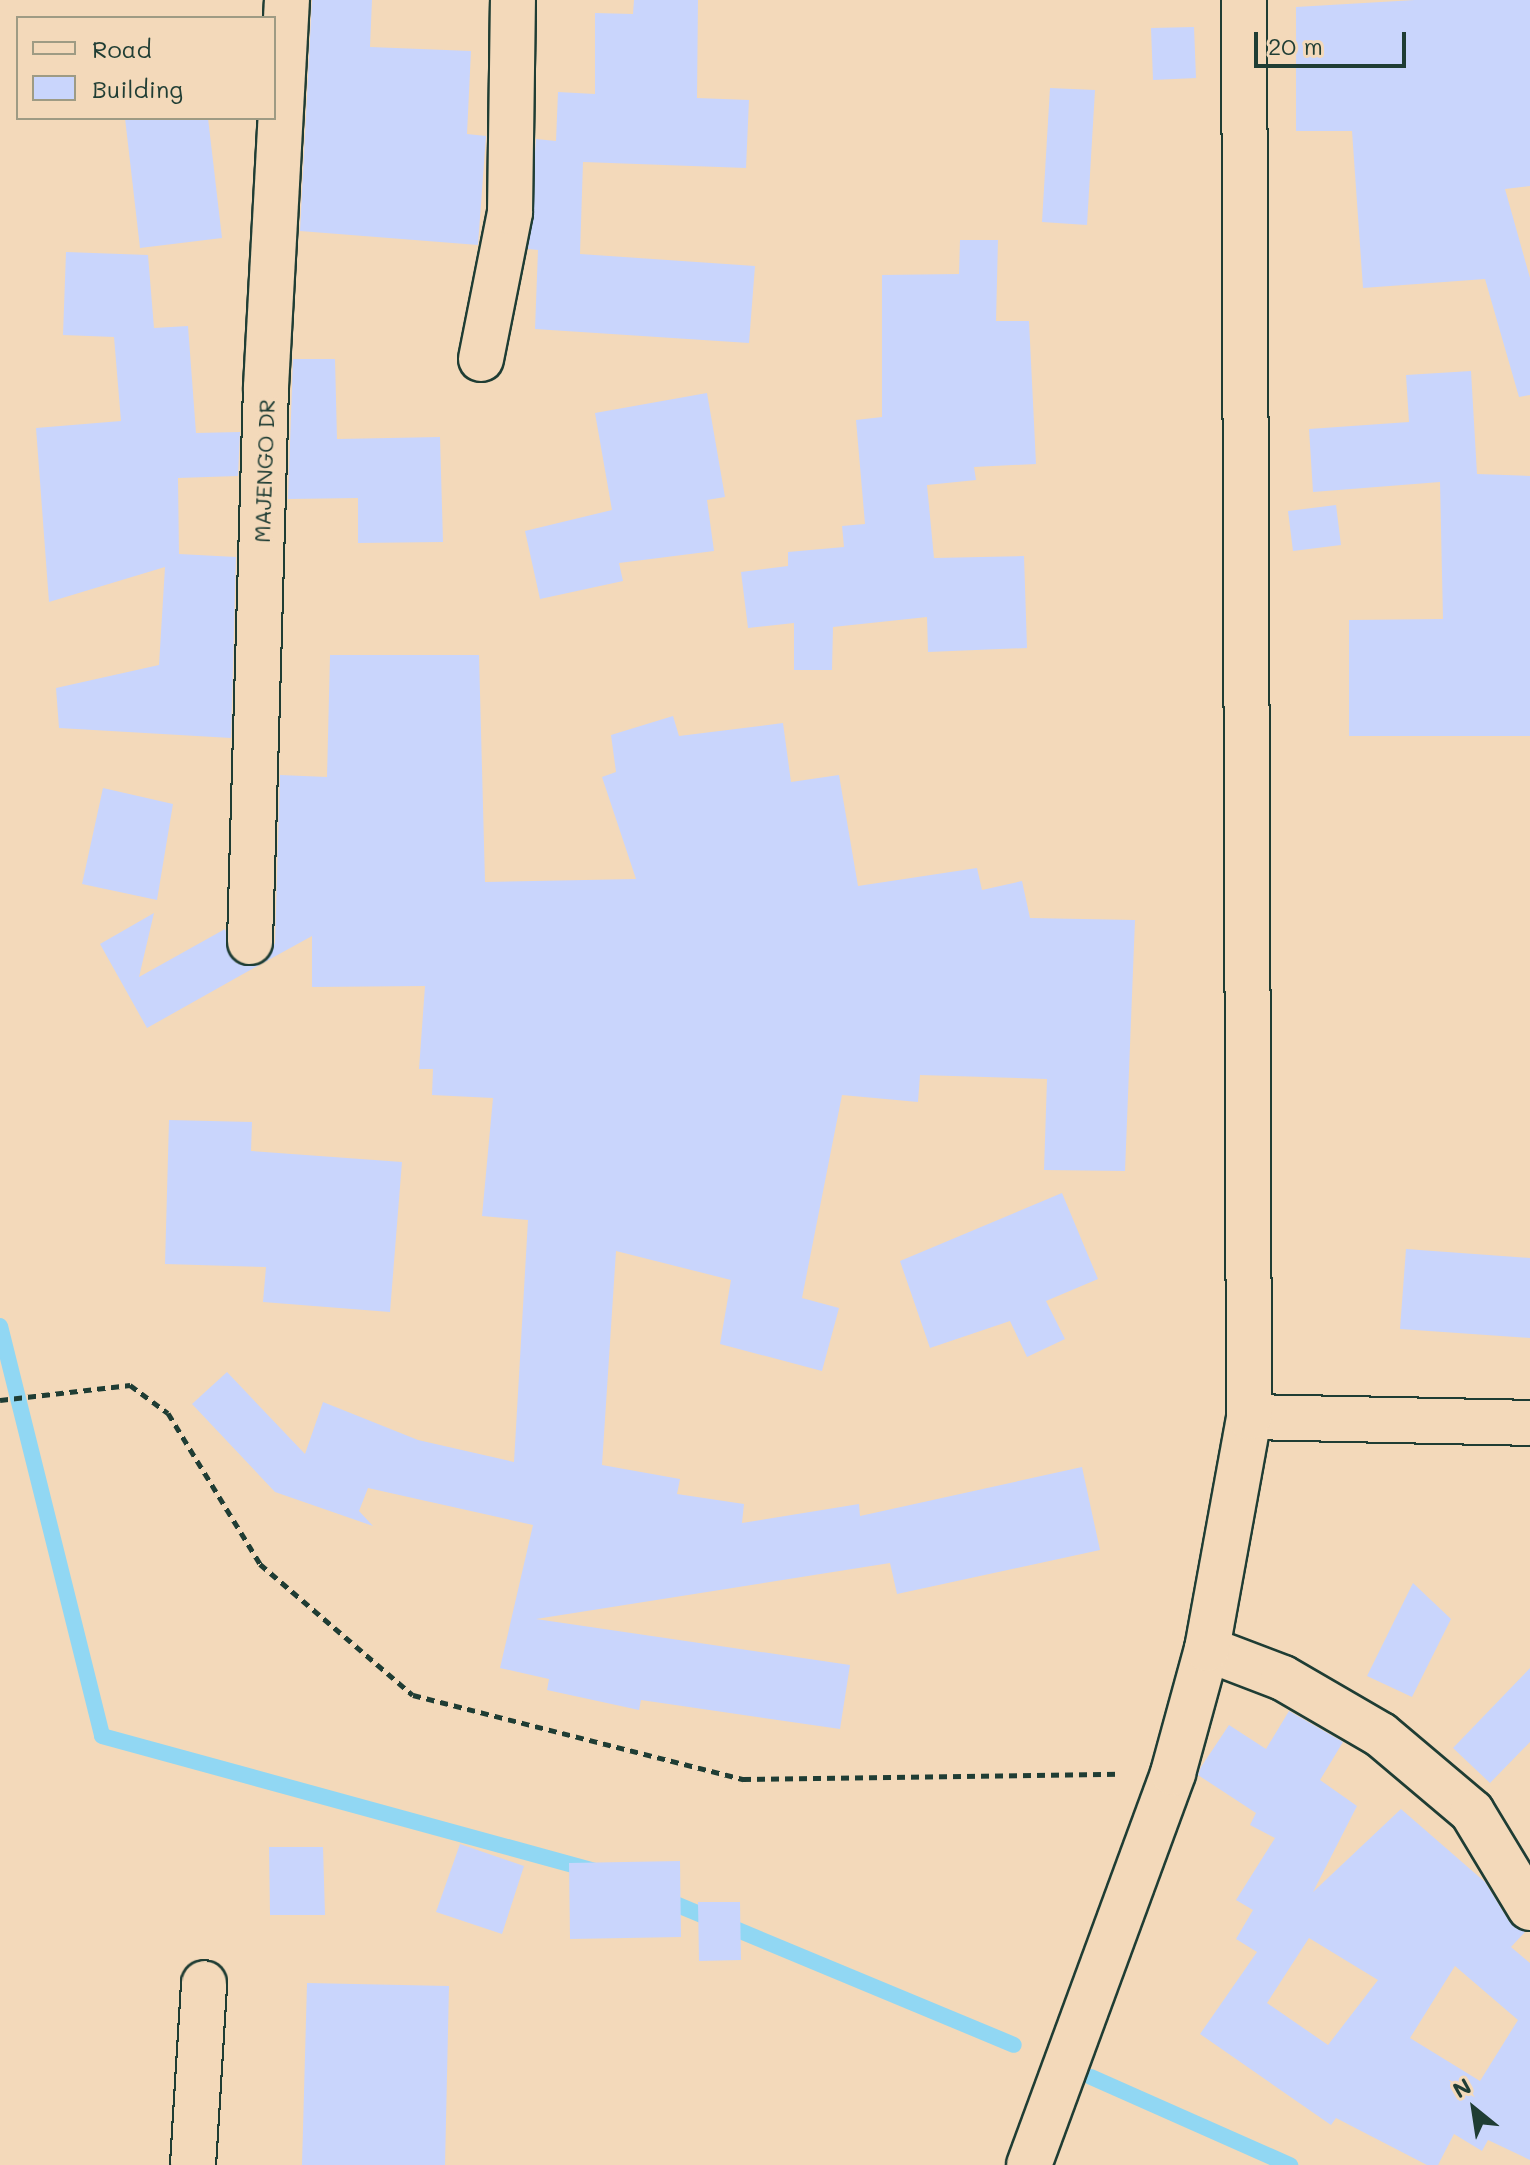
<!DOCTYPE html>
<style>
body{margin:0}
#map{position:relative;width:1530px;height:2165px;overflow:hidden;background:#f3d9ba;font-family:Mali,sans-serif}
div>[style]{position:absolute}
[style*='--x']{left:calc(var(--x)*1px);top:calc(var(--y)*1px);width:calc(var(--w)*1px);rotate:calc(var(--a)*1deg)}
.stream>*{height:16px;margin:-8px;padding:0 8px;transform-origin:8px;border-radius:8px;background:#91d7f3}
.building>*{inset:0;background:#c9d5fc}
.path>*{height:5px;margin-top:-2.5px;transform-origin:0;background:repeating-linear-gradient(90deg,#1f3d34 0 8px,transparent 0 14px)}
.roads{filter:drop-shadow(2px 0 #1f3d34) drop-shadow(-2px 0 #1f3d34) drop-shadow(0 2px #1f3d34) drop-shadow(0 -2px #1f3d34)}
.minor>*{height:44px;margin:-22px;padding:0 22px;transform-origin:22px;border-radius:22px;background:#f3d9ba}
span{translate:-50% -50%;white-space:nowrap;text-align:center;line-height:1.15;-webkit-text-stroke:8px #f3d9ba;paint-order:stroke}
.street-label{font-size:22px;color:#1f3d34}
.legend{position:absolute;left:16px;top:16px;width:260px;height:104px;box-sizing:border-box;background:#f3d9ba;border:2px solid #9e9b84;margin:0;padding:10px 14px;list-style:none;font-size:24px;color:#1f3d34}
.legend li{display:flex;align-items:center;gap:16px;height:40px}
.legend b{width:40px;border:2px solid #9e9b84}
.north{position:absolute;left:1434px;top:2069px;width:80px;height:80px;-webkit-text-stroke:6px #f3d9ba;paint-order:stroke;rotate:330deg;font-size:22px;font-weight:700;line-height:32px;text-align:center;color:#1f3d34}
.north::after{content:'';display:block;margin:auto;width:28px;height:36px;background:#1f3d34;clip-path:polygon(50% 0,100% 100%,50% 72%,0 100%)}
.scale{position:absolute;left:1254px;top:32px;width:152px;height:36px;box-sizing:border-box;border:4px solid #1f3d34;border-top:0;padding-left:10px;font-size:24px;line-height:28px;white-space:nowrap;color:#1f3d34;-webkit-text-stroke:6px #f3d9ba;paint-order:stroke}
</style>
<div id="map">
<div class="stream">
<div style="--x:0;--y:1326;--w:422;--a:76"></div>
<div style="--x:102;--y:1736;--w:511;--a:15.31"></div>
<div style="--x:661;--y:1898;--w:382;--a:22.6"></div>
<div style="--x:1091;--y:2077;--w:218;--a:23.9"></div>
</div>
<div class="building">
<div style="clip-path:polygon(312px 0,372px 0,370px 47px,471px 51px,467px 134px,486px 136px,478px 245px,300px 231px)"></div>
<div style="clip-path:polygon(634px 0,698px 0,697px 98px,749px 100px,746px 168px,583px 162px,580px 254px,755px 266px,749px 343px,535px 329px,538px 250px,528px 249px,536px 139px,556px 141px,558px 92px,595px 94px,595px 13px,633px 14px)"></div>
<div style="clip-path:polygon(1415px 0,1530px 0,1530px 186px,1505px 189px,1530px 278px,1530px 395px,1519px 397px,1485px 279px,1363px 288px,1352px 131px,1296px 131px,1296px 7px)"></div>
<div style="clip-path:polygon(1194px 27px,1196px 78px,1153px 80px,1151px 28px)"></div>
<div style="clip-path:polygon(1050px 88px,1095px 90px,1087px 225px,1042px 222px)"></div>
<div style="clip-path:polygon(125px 118px,208px 118px,222px 238px,140px 248px)"></div>
<div style="clip-path:polygon(960px 240px,998px 240px,996px 321px,1029px 321px,1036px 464px,974px 467px,976px 480px,927px 485px,934px 558px,1024px 556px,1027px 648px,928px 652px,927px 617px,833px 627px,832px 670px,794px 670px,794px 623px,748px 628px,741px 572px,788px 566px,788px 552px,844px 547px,842px 526px,865px 524px,856px 420px,882px 417px,882px 275px,959px 274px)"></div>
<div style="clip-path:polygon(66px 252px,148px 255px,154px 328px,188px 326px,196px 433px,240px 432px,238px 476px,178px 478px,179px 554px,236px 557px,231px 738px,59px 728px,56px 688px,159px 665px,165px 567px,49px 602px,36px 428px,121px 421px,114px 337px,63px 335px)"></div>
<div style="clip-path:polygon(293px 359px,335px 359px,337px 439px,440px 437px,443px 542px,358px 543px,358px 498px,288px 499px)"></div>
<div style="clip-path:polygon(1471px 371px,1477px 474px,1530px 476px,1530px 736px,1349px 736px,1349px 620px,1443px 619px,1440px 482px,1313px 492px,1309px 429px,1409px 422px,1406px 375px)"></div>
<div style="clip-path:polygon(707px 393px,725px 497px,707px 500px,714px 551px,619px 563px,623px 581px,540px 599px,525px 531px,612px 510px,595px 413px)"></div>
<div style="clip-path:polygon(1336px 505px,1341px 545px,1293px 551px,1288px 511px)"></div>
<div style="clip-path:polygon(330px 655px,479px 655px,485px 882px,636px 879px,602px 777px,616px 772px,611px 735px,673px 716px,679px 736px,783px 723px,791px 782px,839px 775px,858px 886px,977px 868px,982px 890px,1022px 881px,1030px 918px,1135px 920px,1125px 1171px,1044px 1170px,1047px 1079px,920px 1075px,918px 1102px,842px 1095px,802px 1298px,839px 1308px,822px 1371px,720px 1344px,731px 1280px,616px 1251px,602px 1465px,680px 1479px,677px 1494px,744px 1504px,742px 1523px,859px 1504px,860px 1516px,1082px 1467px,1100px 1550px,897px 1594px,890px 1563px,536px 1619px,850px 1665px,840px 1729px,641px 1700px,639px 1710px,547px 1690px,549px 1679px,500px 1668px,533px 1525px,368px 1488px,359px 1511px,373px 1526px,275px 1492px,192px 1404px,227px 1372px,305px 1454px,323px 1402px,418px 1440px,514px 1462px,528px 1220px,482px 1216px,493px 1098px,432px 1095px,433px 1069px,419px 1069px,425px 986px,312px 987px,312px 936px,263px 963px,275px 943px,280px 775px,327px 777px)"></div>
<div style="clip-path:polygon(103px 788px,173px 804px,157px 900px,82px 884px)"></div>
<div style="clip-path:polygon(154px 913px,139px 977px,225px 929px,236px 963px,261px 964px,147px 1028px,100px 944px)"></div>
<div style="clip-path:polygon(169px 1120px,252px 1122px,251px 1151px,402px 1162px,390px 1312px,263px 1302px,266px 1267px,165px 1264px)"></div>
<div style="clip-path:polygon(1062px 1193px,1098px 1279px,1046px 1301px,1065px 1339px,1027px 1357px,1010px 1321px,930px 1348px,900px 1261px)"></div>
<div style="clip-path:polygon(1406px 1249px,1530px 1258px,1530px 1338px,1400px 1329px)"></div>
<div style="clip-path:polygon(1413px 1583px,1451px 1619px,1412px 1697px,1367px 1676px)"></div>
<div style="clip-path:polygon(1530px 1668px,1530px 1742px,1490px 1783px,1453px 1748px)"></div>
<div style="clip-path:polygon(evenodd,1289px 1711px,1343px 1742px,1320px 1780px,1357px 1806px,1313px 1892px,1401px 1809px,1485px 1882px,1509px 1921px,1525px 1932px,1511px 1947px,1530px 1963px,1530px 2160px,1488px 2140px,1482px 2151px,1454px 2134px,1438px 2165px,1427px 2165px,1336px 2118px,1331px 2125px,1200px 2034px,1257px 1952px,1236px 1939px,1253px 1910px,1236px 1900px,1275px 1838px,1250px 1825px,1256px 1813px,1198px 1775px,1201px 1767px,1229px 1725px,1266px 1749px,1289px 1711px,1309px 1938px,1378px 1980px,1328px 2045px,1267px 2003px,1309px 1938px,1289px 1711px,1455px 1966px,1518px 2020px,1480px 2081px,1410px 2038px,1455px 1966px)"></div>
<div style="clip-path:polygon(460px 1844px,524px 1866px,502px 1934px,436px 1912px)"></div>
<div style="clip-path:polygon(269px 1847px,323px 1847px,325px 1915px,270px 1915px)"></div>
<div style="clip-path:polygon(680px 1861px,681px 1937px,570px 1939px,569px 1863px)"></div>
<div style="clip-path:polygon(698px 1902px,740px 1902px,741px 1960px,699px 1961px)"></div>
<div style="clip-path:polygon(307px 1983px,449px 1986px,445px 2165px,302px 2165px)"></div>
</div>
<div class="path">
<div style="--x:0;--y:1400;--w:131;--a:-6.6"></div>
<div style="--x:130;--y:1385;--w:47;--a:36.4"></div>
<div style="--x:168;--y:1413;--w:177;--a:58.6"></div>
<div style="--x:260;--y:1564;--w:201;--a:40.6"></div>
<div style="--x:413;--y:1695;--w:341;--a:14.3"></div>
<div style="--x:743;--y:1779;--w:377;--a:-0.8"></div>
</div>
<div class="roads">
<div class="minor">
<div style="--x:481;--y:359;--w:150;--a:-78.8"></div>
<div style="--x:510;--y:212;--w:212;--a:-89.2"></div>
<div style="--x:250;--y:942;--w:555;--a:-88.35"></div>
<div style="--x:266;--y:387;--w:388;--a:-86.9"></div>
<div style="--x:1249;--y:1417;--w:281;--a:1.2"></div>
<div style="--x:1207;--y:1649;--w:81;--a:20.9"></div>
<div style="--x:1283;--y:1678;--w:113;--a:30.2"></div>
<div style="--x:1381;--y:1735;--w:119;--a:40.2"></div>
<div style="--x:1472;--y:1812;--w:112;--a:58.9"></div>
<div style="--x:193;--y:2165;--w:182;--a:-86.5"></div>
<div style="--x:1029;--y:2165;--w:418;--a:-69.8"></div>
<div style="--x:1173;--y:1773;--w:129;--a:-74.7"></div>
<div style="--x:1207;--y:1649;--w:236;--a:-79.7"></div>
<div style="--x:1249;--y:1417;--w:1417;--a:-90.2"></div>
</div>
</div>
<div class="street-label">
<span style="left:264px;top:471px;rotate:-88deg">MAJENGO DR</span>
</div>
<ul class="legend">
<li><b style="height:10px;background:#f3d9ba"></b>Road</li>
<li><b style="height:22px;background:#c9d5fc"></b>Building</li>
</ul>
<div class="north">N</div>
<div class="scale">20 m</div>
</div>
